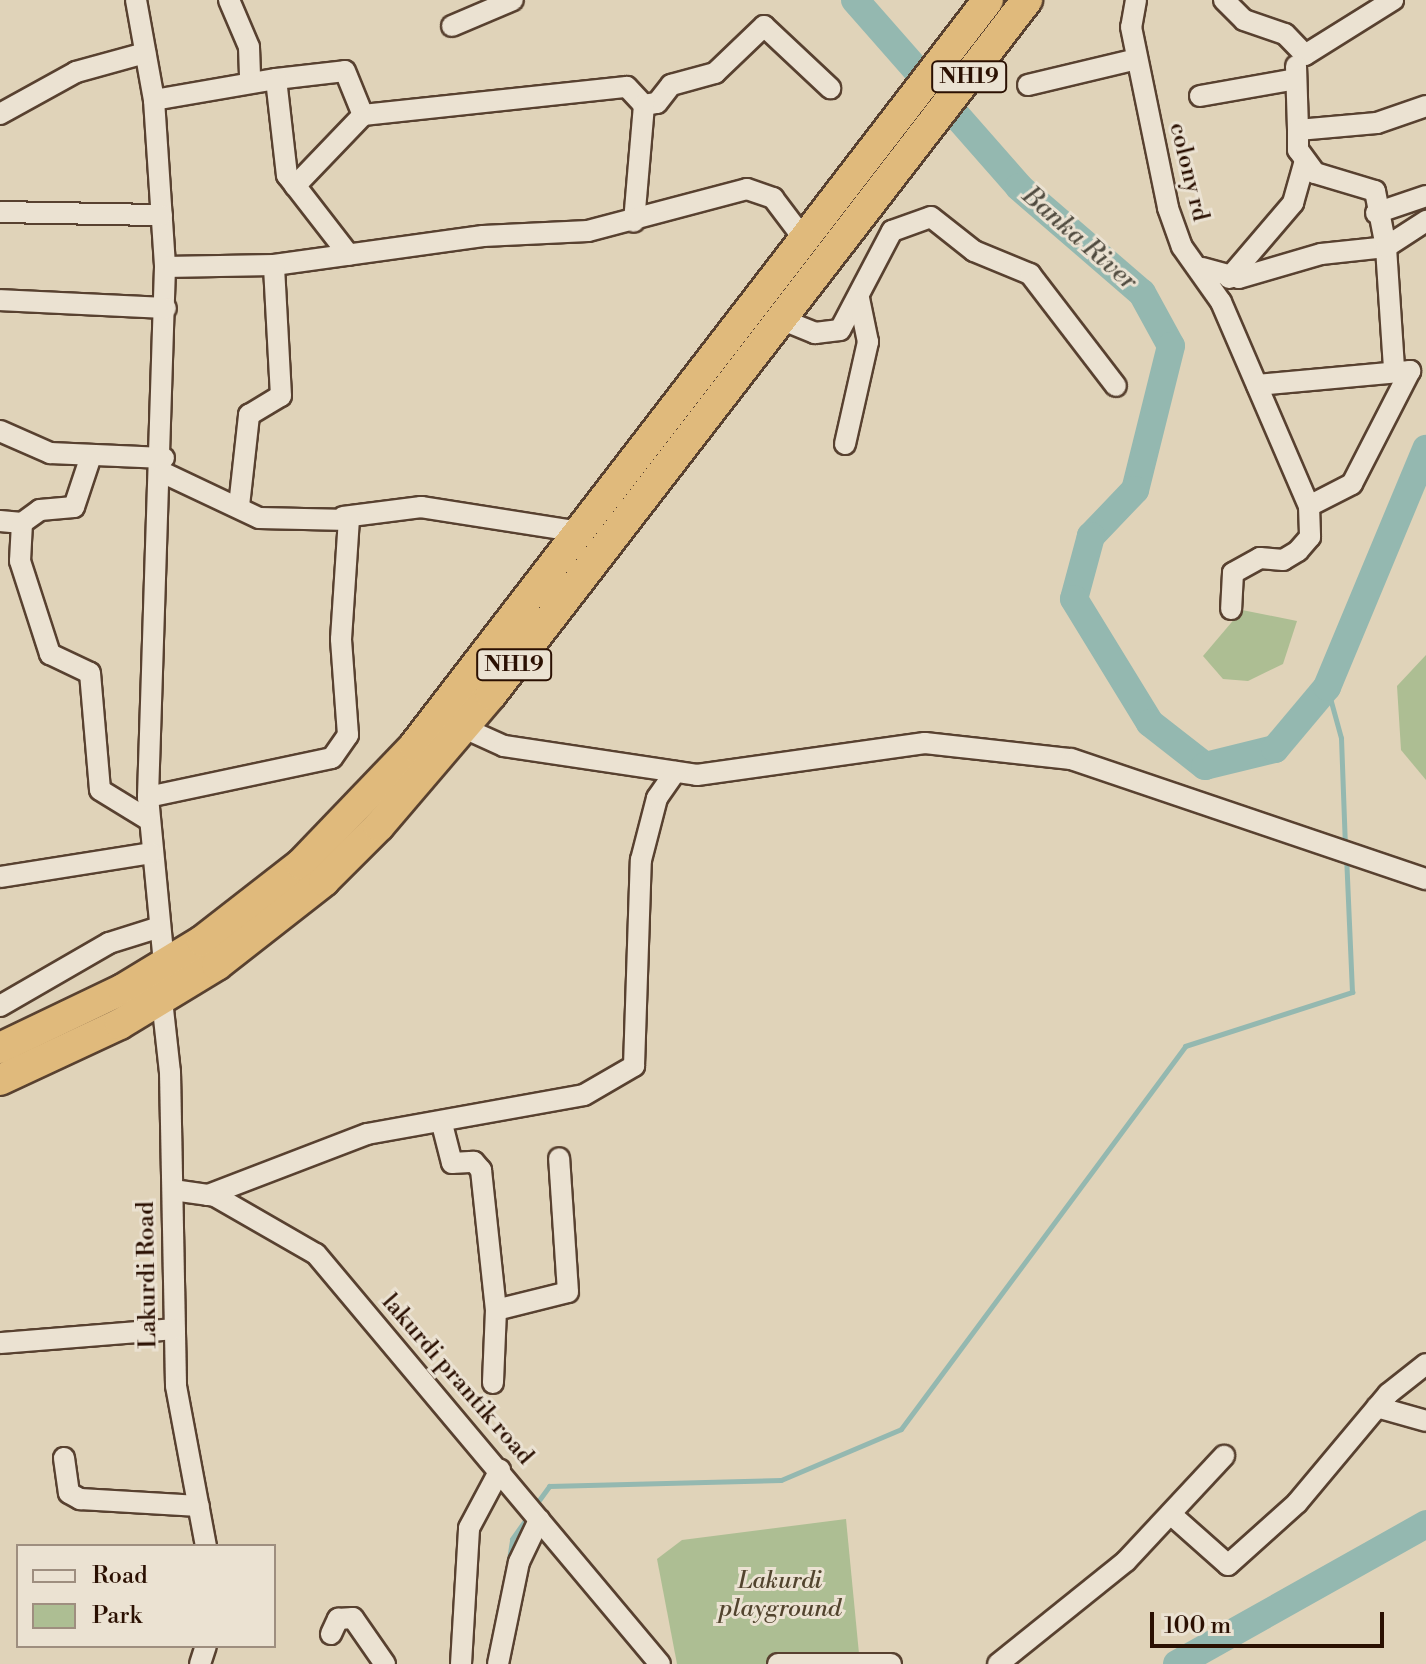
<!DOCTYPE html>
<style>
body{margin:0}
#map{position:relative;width:1426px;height:1664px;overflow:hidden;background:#e0d3b9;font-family:"Libre Bodoni",serif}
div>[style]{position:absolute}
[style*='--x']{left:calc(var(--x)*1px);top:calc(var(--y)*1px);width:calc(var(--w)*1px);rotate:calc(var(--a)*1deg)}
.green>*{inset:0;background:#adbe93}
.stream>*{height:5px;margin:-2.5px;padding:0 2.5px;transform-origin:2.5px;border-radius:2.5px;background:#94b8b0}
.river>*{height:28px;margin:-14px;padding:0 14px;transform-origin:14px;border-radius:14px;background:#94b8b0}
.roads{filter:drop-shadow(2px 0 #584130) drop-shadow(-2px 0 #584130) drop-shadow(0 2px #584130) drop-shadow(0 -2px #584130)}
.minor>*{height:20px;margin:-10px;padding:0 10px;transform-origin:10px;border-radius:10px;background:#ebe2d2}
.highway>*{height:30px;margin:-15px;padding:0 15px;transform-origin:15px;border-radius:15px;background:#e0ba7c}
span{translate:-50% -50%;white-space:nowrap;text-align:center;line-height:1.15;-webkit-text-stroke:6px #ebe2d2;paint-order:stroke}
.shield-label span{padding:2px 6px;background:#ebe2d2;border:2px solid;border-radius:6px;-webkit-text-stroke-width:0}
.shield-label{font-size:22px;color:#2b1002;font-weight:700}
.street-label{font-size:24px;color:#2b1002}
.park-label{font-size:24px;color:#52442e;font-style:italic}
.water-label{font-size:26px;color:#504b3f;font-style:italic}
.legend{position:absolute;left:16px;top:1544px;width:260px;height:104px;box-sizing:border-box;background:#ebe2d2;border:2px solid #9e8e7f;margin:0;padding:10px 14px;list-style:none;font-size:24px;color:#2b1002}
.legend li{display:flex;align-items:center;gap:16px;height:40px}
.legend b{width:40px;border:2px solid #9e8e7f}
.scale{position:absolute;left:1150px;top:1612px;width:234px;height:36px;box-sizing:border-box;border:4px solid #2b1002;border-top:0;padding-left:10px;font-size:24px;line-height:28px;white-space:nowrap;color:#2b1002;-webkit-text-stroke:6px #ebe2d2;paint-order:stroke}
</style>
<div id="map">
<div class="green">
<div style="clip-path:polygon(1242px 610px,1297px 621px,1283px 664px,1248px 681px,1223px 679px,1203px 656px)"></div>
<div style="clip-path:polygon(1426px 655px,1426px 780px,1401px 750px,1397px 686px)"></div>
<div style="clip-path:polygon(846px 1519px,860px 1664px,677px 1664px,657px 1559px,682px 1540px)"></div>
</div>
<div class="stream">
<div style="--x:1327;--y:687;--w:53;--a:74.6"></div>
<div style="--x:1341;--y:738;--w:108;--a:87.9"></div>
<div style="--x:534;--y:1507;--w:26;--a:-54"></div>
<div style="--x:549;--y:1486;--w:232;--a:-1.5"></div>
<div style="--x:781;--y:1480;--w:130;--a:-23"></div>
<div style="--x:901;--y:1429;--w:477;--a:-53.4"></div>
<div style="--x:1185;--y:1046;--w:176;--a:-17.9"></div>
<div style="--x:1352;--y:992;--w:136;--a:-92.5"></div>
<div style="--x:507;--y:1572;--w:33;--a:-81"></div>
<div style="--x:512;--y:1539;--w:28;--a:-55"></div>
</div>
<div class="river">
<div style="--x:855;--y:0;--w:249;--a:48.7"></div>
<div style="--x:1019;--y:187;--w:162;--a:40.8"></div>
<div style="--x:1142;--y:293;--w:60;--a:61.3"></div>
<div style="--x:1171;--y:346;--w:148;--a:104"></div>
<div style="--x:1135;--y:490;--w:64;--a:133.7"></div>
<div style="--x:1091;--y:536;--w:65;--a:105.1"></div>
<div style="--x:1074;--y:599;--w:145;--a:58.5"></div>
<div style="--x:1150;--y:723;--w:70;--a:38"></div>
<div style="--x:1205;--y:766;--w:72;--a:-13.7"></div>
<div style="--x:1275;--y:749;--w:81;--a:-50"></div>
<div style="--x:1327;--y:687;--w:258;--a:-67.4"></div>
<div style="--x:1177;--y:1664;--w:286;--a:-29.3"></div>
</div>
<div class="roads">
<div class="minor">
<div style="--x:136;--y:0;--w:102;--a:79.8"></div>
<div style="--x:154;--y:100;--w:167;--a:86.2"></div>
<div style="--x:165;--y:267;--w:530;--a:91.84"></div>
<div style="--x:148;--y:797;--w:168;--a:84.5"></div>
<div style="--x:229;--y:0;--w:51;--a:66.9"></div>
<div style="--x:249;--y:47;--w:34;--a:88"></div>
<div style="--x:1136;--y:0;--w:27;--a:100"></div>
<div style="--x:1131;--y:27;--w:185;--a:78.4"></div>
<div style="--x:1168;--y:208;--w:41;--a:70.3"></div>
<div style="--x:1182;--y:247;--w:67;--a:54.7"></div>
<div style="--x:1221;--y:302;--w:222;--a:66.7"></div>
<div style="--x:1309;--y:506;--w:31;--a:88"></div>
<div style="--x:1310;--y:537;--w:18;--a:131"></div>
<div style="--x:1298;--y:551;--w:17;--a:149"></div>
<div style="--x:1283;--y:560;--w:23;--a:-175"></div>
<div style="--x:1260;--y:558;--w:31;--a:151"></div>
<div style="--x:1233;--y:573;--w:36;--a:93"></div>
<div style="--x:1224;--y:0;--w:28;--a:45"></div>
<div style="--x:1244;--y:20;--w:43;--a:18.9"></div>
<div style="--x:1285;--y:34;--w:29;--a:46"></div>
<div style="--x:1305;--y:55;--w:104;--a:-32"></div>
<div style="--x:452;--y:26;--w:66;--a:-23.1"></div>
<div style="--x:1296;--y:66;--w:64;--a:88.2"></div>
<div style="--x:276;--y:79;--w:69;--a:-6.6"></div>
<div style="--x:345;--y:71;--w:48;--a:67.8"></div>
<div style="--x:1028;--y:85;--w:112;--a:-13.4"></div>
<div style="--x:1200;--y:96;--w:97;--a:-10"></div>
<div style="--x:154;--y:100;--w:124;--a:-9.8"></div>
<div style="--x:276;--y:79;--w:97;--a:83.5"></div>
<div style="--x:287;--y:175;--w:101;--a:52.2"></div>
<div style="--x:644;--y:105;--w:13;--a:-9"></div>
<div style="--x:657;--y:103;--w:23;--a:-52"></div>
<div style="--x:671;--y:85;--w:46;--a:-15.3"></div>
<div style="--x:715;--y:73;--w:68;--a:-43.8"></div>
<div style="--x:764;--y:26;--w:91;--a:43.2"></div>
<div style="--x:0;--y:114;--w:87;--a:-28.9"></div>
<div style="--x:76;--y:72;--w:72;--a:-15.4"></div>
<div style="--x:295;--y:186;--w:98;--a:-46.2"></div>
<div style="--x:363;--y:115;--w:265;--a:-6.1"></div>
<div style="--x:627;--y:87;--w:25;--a:47"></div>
<div style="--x:644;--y:105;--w:117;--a:94.9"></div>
<div style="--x:0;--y:212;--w:162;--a:1.1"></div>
<div style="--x:1376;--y:213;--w:53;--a:-18.8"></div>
<div style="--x:165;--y:267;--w:109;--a:-1.1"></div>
<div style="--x:274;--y:265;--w:211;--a:-7.9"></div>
<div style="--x:483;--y:236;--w:105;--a:-2.7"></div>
<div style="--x:588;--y:231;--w:164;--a:-14.8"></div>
<div style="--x:747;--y:189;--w:28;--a:19"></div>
<div style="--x:773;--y:198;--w:51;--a:52.9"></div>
<div style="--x:1202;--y:268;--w:38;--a:15"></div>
<div style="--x:1239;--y:278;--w:85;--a:-16.3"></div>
<div style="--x:1321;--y:254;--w:65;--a:-6.1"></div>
<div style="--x:1386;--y:247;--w:57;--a:-101.1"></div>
<div style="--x:1375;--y:191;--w:63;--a:-163.3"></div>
<div style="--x:1315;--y:173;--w:29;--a:-126"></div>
<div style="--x:1298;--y:150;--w:20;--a:-90"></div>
<div style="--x:1298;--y:130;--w:79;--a:-5.1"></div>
<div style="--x:1377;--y:123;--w:52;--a:-19.1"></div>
<div style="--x:1229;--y:278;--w:99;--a:-49.5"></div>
<div style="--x:1293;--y:203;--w:41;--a:-74.2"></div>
<div style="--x:0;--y:300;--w:166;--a:2.8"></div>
<div style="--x:783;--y:320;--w:35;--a:22"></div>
<div style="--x:815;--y:333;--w:25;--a:-7"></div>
<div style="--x:840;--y:330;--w:112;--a:-62.3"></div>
<div style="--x:892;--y:231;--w:41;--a:-19.7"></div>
<div style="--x:931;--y:217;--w:55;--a:38.3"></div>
<div style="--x:974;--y:251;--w:61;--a:22.3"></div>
<div style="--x:1030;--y:274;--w:141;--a:52.5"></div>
<div style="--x:1394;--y:368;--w:121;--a:-93.8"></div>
<div style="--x:1386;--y:247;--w:48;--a:-33"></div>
<div style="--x:1257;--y:385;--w:154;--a:-5.2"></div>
<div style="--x:1410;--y:371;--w:127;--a:117.2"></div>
<div style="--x:1352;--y:484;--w:48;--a:152.9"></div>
<div style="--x:0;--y:431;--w:55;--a:23.7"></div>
<div style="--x:50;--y:453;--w:114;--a:2.5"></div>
<div style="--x:845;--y:444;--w:105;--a:-77.3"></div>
<div style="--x:868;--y:342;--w:45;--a:-101.6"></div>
<div style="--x:239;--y:506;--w:92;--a:-83.7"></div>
<div style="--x:249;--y:415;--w:37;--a:-31"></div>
<div style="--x:281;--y:396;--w:131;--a:-93.1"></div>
<div style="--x:343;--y:517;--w:79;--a:-7.3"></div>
<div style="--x:421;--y:507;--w:162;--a:8.9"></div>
<div style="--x:0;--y:521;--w:22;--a:5"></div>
<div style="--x:22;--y:523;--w:38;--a:93"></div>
<div style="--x:20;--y:561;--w:98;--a:72.1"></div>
<div style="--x:50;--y:654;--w:44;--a:25.4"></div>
<div style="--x:90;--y:673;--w:117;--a:85.1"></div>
<div style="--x:100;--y:790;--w:57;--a:31.5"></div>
<div style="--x:22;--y:523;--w:22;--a:-36"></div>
<div style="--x:40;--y:510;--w:34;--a:-5"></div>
<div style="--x:74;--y:507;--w:54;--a:-71.6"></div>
<div style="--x:464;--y:728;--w:44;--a:24.2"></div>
<div style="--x:504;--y:746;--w:195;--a:8.5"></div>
<div style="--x:697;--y:775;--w:230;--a:-8"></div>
<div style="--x:925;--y:743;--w:147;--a:6.3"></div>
<div style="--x:1071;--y:759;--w:375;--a:18.7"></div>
<div style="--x:148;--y:797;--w:188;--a:-12"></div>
<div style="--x:332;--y:758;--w:28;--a:-55"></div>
<div style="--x:348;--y:735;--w:96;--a:-94.2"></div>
<div style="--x:341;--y:639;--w:119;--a:-86.2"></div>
<div style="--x:349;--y:520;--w:90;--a:-178.7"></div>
<div style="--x:259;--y:518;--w:105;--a:-154.7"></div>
<div style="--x:0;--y:877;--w:154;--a:-9"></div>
<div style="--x:162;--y:1000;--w:72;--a:83.7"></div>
<div style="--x:170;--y:1072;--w:314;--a:88.9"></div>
<div style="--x:176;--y:1386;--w:163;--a:79.4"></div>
<div style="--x:0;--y:1006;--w:126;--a:-30"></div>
<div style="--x:109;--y:943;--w:53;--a:-17.4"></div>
<div style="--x:442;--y:1124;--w:40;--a:75.6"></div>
<div style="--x:452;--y:1163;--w:22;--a:-3"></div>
<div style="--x:474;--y:1162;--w:11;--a:49"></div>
<div style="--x:481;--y:1170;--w:141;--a:83.9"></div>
<div style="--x:496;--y:1310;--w:73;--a:92.4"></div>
<div style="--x:173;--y:1190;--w:42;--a:8.1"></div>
<div style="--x:215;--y:1196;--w:116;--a:29.9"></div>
<div style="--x:316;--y:1254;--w:535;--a:50"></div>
<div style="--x:208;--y:1195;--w:170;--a:-21"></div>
<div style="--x:367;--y:1134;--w:220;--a:-10.2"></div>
<div style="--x:584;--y:1095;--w:58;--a:-30.1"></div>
<div style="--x:634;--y:1066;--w:206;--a:-88.1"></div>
<div style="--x:641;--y:860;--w:64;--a:-75.5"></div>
<div style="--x:657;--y:798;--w:32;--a:-55"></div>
<div style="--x:496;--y:1310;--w:74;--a:-14"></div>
<div style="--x:568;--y:1292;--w:134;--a:-93.8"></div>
<div style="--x:0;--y:1343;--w:175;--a:-4.6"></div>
<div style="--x:1377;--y:1407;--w:51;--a:15.9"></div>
<div style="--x:64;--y:1458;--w:35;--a:82"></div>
<div style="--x:69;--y:1493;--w:13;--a:29"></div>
<div style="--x:80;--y:1499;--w:119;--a:3.4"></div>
<div style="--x:1174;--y:1517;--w:72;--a:41.6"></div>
<div style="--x:1228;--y:1565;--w:93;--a:-41.9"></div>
<div style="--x:1297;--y:1503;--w:142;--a:-50.1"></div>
<div style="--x:1388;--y:1394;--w:48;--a:-38.3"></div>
<div style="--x:331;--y:1634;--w:17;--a:-65"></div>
<div style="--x:338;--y:1619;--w:15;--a:-4"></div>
<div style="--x:353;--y:1618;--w:56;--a:55.2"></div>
<div style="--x:200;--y:1664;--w:19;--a:-72"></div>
<div style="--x:461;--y:1664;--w:136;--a:-86.6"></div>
<div style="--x:469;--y:1528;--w:66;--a:-61.9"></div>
<div style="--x:498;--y:1664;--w:104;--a:-78.4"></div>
<div style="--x:519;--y:1562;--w:47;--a:-64.5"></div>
<div style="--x:778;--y:1664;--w:113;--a:0"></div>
<div style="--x:998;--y:1664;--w:164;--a:-38.8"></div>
<div style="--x:1126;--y:1561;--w:144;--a:-47"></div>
</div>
<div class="highway">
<div style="--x:0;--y:1048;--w:136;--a:-25.6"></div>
<div style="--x:123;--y:989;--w:92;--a:-31.3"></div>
<div style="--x:202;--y:941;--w:125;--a:-37.9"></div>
<div style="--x:301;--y:864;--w:163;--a:-46.2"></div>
<div style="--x:414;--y:746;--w:941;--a:-52.42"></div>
<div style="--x:0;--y:1080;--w:132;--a:-25"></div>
<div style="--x:120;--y:1024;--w:114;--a:-31.3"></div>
<div style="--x:217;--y:965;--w:136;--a:-38.1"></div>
<div style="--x:324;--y:881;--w:78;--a:-45"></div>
<div style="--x:379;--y:826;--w:172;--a:-49.5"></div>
<div style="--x:491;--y:695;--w:878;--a:-52.36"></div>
</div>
</div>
<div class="shield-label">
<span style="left:969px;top:77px">NH19</span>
<span style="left:514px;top:665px">NH19</span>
</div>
<div class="street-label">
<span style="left:1188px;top:172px;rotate:76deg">colony rd</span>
<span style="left:148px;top:1275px;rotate:-91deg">Lakurdi Road</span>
<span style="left:457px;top:1380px;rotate:49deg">lakurdi prantik road</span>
</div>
<div class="park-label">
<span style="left:780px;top:1596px">Lakurdi<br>playground</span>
</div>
<div class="water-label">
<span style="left:1079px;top:239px;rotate:41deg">Banka River</span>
</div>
<ul class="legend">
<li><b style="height:10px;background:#ebe2d2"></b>Road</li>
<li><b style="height:22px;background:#adbe93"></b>Park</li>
</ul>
<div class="scale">100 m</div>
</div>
